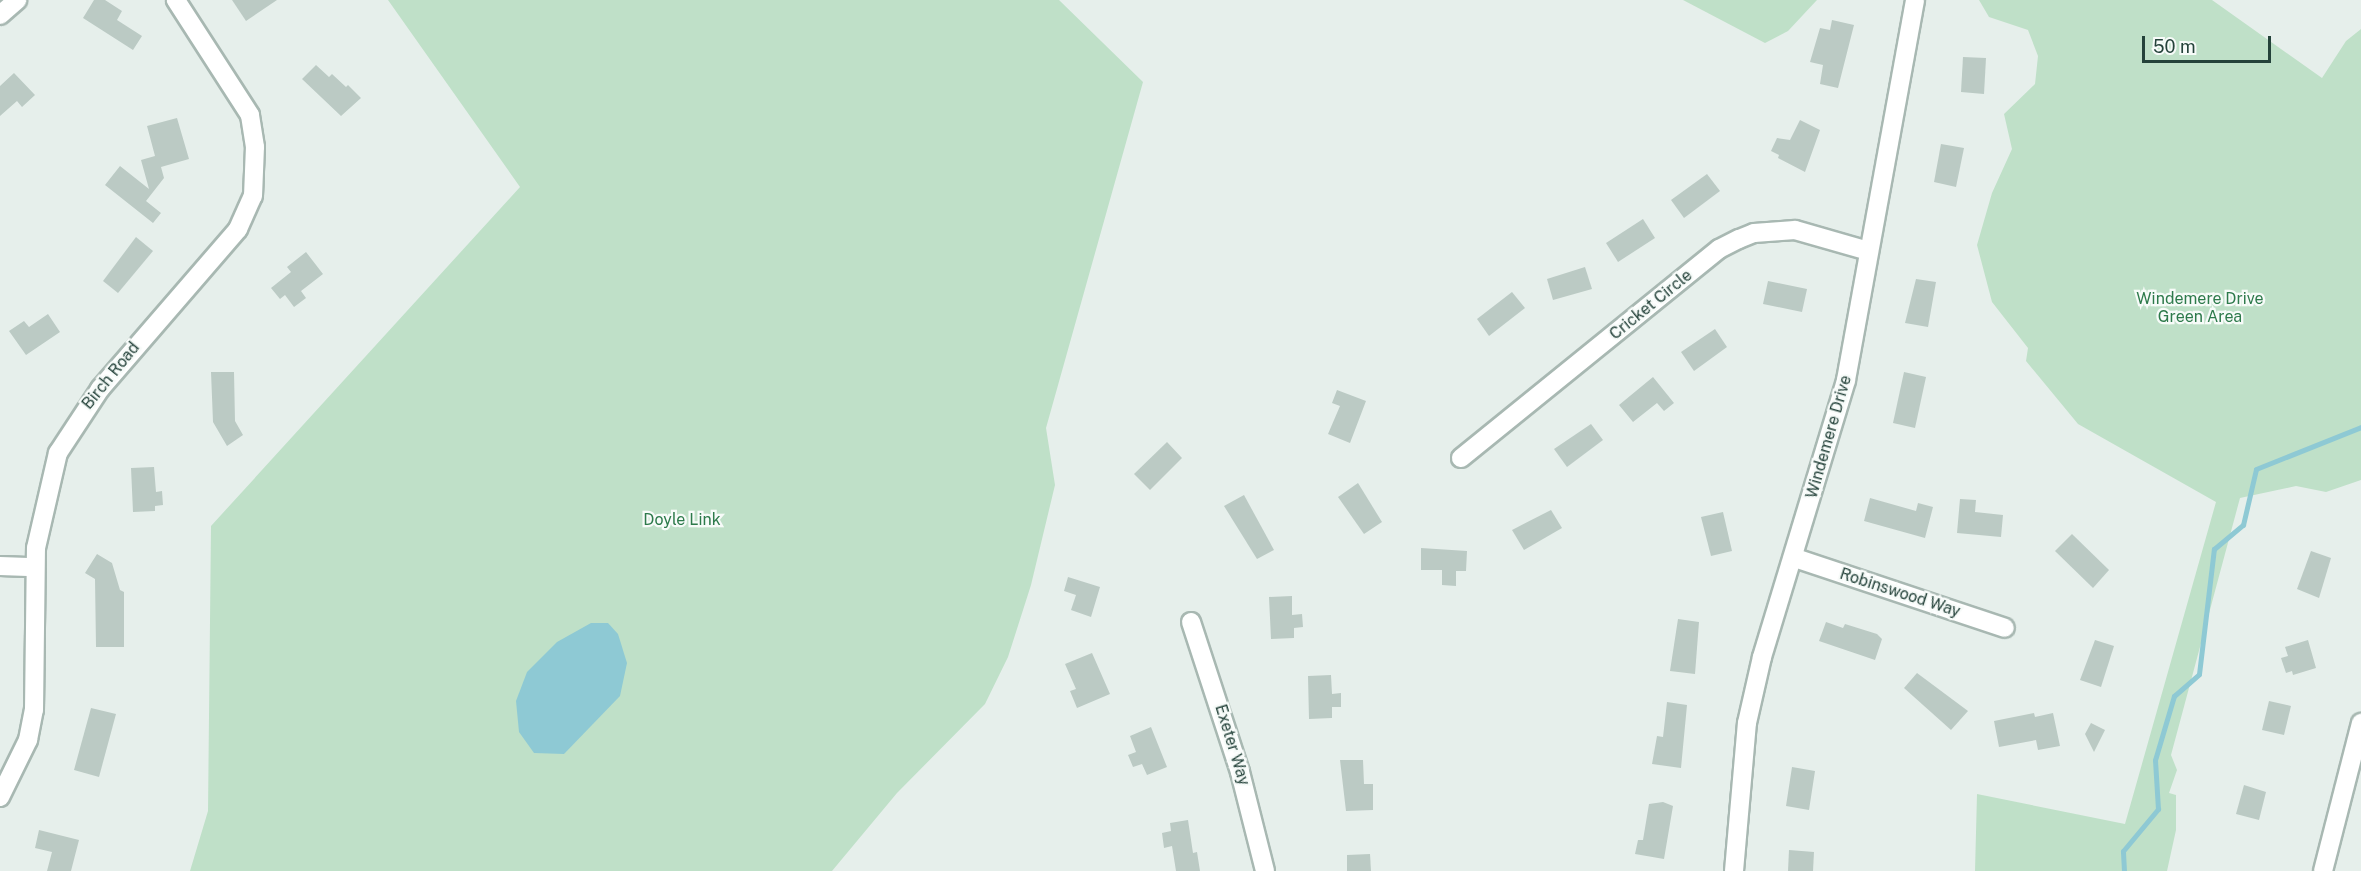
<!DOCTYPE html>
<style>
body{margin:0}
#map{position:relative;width:2361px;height:871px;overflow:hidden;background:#e6efeb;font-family:"Public Sans",sans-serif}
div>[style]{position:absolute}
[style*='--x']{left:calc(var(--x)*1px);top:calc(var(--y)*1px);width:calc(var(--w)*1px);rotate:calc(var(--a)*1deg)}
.green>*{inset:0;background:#bfe0c8}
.water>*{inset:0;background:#8ec9d4}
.stream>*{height:5px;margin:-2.5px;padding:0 2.5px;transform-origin:2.5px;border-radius:2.5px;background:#8ec9d4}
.building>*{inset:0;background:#bbcac4}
.roads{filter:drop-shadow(2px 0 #a8b8b2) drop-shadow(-2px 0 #a8b8b2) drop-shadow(0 2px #a8b8b2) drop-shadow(0 -2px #a8b8b2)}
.street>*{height:18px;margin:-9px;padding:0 9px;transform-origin:9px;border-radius:9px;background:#fff}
span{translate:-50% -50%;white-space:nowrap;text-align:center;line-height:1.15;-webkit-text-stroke:4.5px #f7fbf9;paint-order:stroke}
.park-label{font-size:16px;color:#2d7a4b}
.street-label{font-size:16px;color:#24423a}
.scale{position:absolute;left:2142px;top:36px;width:129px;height:27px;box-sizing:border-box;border:3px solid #24423a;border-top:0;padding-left:8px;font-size:18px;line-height:21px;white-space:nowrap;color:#24423a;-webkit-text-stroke:4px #f7fbf9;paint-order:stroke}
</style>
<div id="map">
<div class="green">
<div style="clip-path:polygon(388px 0,1059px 0,1143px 82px,1046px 428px,1055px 485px,1031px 585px,1008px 657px,985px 704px,897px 793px,832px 871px,190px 871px,208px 811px,211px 526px,520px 187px)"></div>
<div style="clip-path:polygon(1683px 0,1817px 0,1788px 31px,1765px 43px)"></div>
<div style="clip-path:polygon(1979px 0,2212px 0,2322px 78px,2346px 41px,2361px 29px,2361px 480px,2326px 492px,2296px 486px,2240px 498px,2171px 755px,2177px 770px,2169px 793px,2176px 795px,2176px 830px,2167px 871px,1975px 871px,1977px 794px,2125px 824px,2216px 502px,2078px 424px,2026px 361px,2028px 348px,1992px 302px,1977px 245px,1992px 193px,2012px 149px,2004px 114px,2035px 84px,2038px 56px,2028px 30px,1989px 17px)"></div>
</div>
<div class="water">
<div style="clip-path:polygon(591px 623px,608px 623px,618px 634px,627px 663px,620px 696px,564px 754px,534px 753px,519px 732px,516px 701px,527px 672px,557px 642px)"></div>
</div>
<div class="stream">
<div style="--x:2124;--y:871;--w:20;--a:-93"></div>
<div style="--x:2123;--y:851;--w:55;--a:-50.2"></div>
<div style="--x:2158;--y:809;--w:49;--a:-93.5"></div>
<div style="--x:2155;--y:760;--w:67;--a:-73.5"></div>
<div style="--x:2174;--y:696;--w:33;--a:-41"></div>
<div style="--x:2199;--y:674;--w:126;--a:-83.2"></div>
<div style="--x:2214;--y:549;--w:38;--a:-40"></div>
<div style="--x:2243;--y:525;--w:57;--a:-76.9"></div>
<div style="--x:2256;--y:469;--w:113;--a:-21.8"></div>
</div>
<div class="building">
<div style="clip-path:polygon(94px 0,105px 0,122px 11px,117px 20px,142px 36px,133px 50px,83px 18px)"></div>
<div style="clip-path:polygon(232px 0,277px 0,246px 21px)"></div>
<div style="clip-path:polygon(1832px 20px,1854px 25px,1838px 88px,1820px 84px,1823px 65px,1810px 62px,1820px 28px,1830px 30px)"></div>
<div style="clip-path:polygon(1963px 57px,1986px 58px,1984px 94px,1961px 92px)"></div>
<div style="clip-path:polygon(316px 65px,329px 77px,332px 74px,346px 87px,348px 85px,361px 98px,341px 116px,302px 79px)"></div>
<div style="clip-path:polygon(14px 73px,35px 95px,22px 107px,17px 101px,0 116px,0 86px)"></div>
<div style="clip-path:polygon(177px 118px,189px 159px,161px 167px,164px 178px,146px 201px,161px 213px,153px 223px,105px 185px,120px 166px,149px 189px,141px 160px,155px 156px,147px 126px)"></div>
<div style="clip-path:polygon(1800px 120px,1820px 130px,1805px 172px,1778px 158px,1779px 155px,1771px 151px,1777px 138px,1790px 140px)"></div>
<div style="clip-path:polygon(1941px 144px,1964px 148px,1956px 187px,1934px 182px)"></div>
<div style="clip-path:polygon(1707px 174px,1720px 191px,1684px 218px,1671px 200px)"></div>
<div style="clip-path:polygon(1643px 219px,1655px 238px,1618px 262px,1606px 243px)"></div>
<div style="clip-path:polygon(136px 237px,153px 251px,118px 293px,103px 281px)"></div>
<div style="clip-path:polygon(306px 252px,323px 274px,301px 291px,306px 298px,294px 307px,285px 295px,280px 299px,271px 288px,291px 272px,287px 267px)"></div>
<div style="clip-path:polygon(1585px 267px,1592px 289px,1553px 300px,1547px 279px)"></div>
<div style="clip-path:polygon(1916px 279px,1936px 282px,1928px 327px,1905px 323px)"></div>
<div style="clip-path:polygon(1768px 281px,1807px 289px,1802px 312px,1763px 304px)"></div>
<div style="clip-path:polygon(1512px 292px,1525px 308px,1489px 336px,1477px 319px)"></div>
<div style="clip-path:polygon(48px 314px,60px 332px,26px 355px,9px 331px,24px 321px,29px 327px)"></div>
<div style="clip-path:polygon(1715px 329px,1727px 347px,1694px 371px,1681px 352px)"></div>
<div style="clip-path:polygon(211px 372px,234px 372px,235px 421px,243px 435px,227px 446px,213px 422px)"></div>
<div style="clip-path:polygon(1904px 372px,1926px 377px,1915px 428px,1893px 423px)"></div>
<div style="clip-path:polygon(1653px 377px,1674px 403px,1664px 411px,1657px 403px,1633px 422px,1619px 405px)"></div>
<div style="clip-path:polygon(1337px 390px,1366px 401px,1350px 443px,1328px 434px,1340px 406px,1332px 403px)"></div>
<div style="clip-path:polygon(1591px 424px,1603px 440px,1567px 467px,1554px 449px)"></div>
<div style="clip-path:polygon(1167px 442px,1182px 458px,1150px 490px,1134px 474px)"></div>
<div style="clip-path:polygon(154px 467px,156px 492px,162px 491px,163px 505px,155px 506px,155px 511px,133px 512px,131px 468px)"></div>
<div style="clip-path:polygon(1358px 483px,1382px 522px,1364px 534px,1338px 497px)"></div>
<div style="clip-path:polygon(1244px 495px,1274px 550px,1257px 559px,1224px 506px)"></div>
<div style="clip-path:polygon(1870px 498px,1916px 511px,1918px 503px,1933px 507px,1925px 538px,1864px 521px)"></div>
<div style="clip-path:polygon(1960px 499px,1976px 500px,1975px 512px,2003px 515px,2001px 537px,1957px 533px)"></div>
<div style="clip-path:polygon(1551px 510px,1562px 528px,1524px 550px,1512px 530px)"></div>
<div style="clip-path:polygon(1723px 512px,1732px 551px,1711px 556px,1701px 517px)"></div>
<div style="clip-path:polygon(2072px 534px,2109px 570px,2093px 588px,2055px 551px)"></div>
<div style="clip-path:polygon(1421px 548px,1467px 551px,1466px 571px,1456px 571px,1456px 586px,1442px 585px,1442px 570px,1421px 570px)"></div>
<div style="clip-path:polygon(2311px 551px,2331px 558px,2319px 598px,2297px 589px)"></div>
<div style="clip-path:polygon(97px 554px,112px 563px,120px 590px,124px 592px,124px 647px,96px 647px,95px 579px,85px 573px)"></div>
<div style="clip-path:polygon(1068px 577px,1100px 587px,1091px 617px,1071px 610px,1076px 595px,1064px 591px)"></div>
<div style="clip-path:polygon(1292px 596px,1292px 615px,1302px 614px,1303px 627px,1294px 628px,1294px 638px,1271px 639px,1269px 597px)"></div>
<div style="clip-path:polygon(1678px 619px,1699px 622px,1695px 674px,1670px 671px)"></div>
<div style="clip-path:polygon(1826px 622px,1843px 628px,1845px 624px,1877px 634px,1882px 639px,1875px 660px,1819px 641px)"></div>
<div style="clip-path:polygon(2095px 640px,2114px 646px,2101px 687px,2080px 680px)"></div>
<div style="clip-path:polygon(2308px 640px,2316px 668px,2293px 675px,2292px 671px,2286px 673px,2281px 658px,2288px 656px,2285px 647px)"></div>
<div style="clip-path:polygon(1092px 653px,1110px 694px,1077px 708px,1070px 691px,1076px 689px,1065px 664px)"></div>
<div style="clip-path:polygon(1917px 673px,1968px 711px,1951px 730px,1904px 688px)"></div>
<div style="clip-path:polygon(1331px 675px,1332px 694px,1341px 693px,1341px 707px,1332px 707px,1332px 718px,1309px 719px,1308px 676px)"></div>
<div style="clip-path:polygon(2269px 701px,2291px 706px,2284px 735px,2262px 730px)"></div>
<div style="clip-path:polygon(1667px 702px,1687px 705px,1681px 768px,1652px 764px,1657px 736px,1663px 737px)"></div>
<div style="clip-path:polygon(91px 708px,116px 714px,99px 777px,74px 770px)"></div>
<div style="clip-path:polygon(2034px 713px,2035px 717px,2053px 713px,2060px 746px,2038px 750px,2036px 740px,1999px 747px,1994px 721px)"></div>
<div style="clip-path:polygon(2091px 723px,2105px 730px,2094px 752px,2085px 734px)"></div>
<div style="clip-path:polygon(1151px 727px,1167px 767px,1147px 775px,1142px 764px,1133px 767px,1128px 755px,1136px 752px,1130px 736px)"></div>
<div style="clip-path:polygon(1340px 760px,1363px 760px,1364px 784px,1373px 784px,1373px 810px,1346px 811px)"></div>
<div style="clip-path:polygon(1792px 767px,1815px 771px,1809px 810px,1786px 806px)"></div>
<div style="clip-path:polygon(2244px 785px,2266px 792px,2259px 820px,2236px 814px)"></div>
<div style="clip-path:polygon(1663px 802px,1673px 806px,1664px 859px,1635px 854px,1638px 840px,1643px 840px,1649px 804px)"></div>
<div style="clip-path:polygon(1188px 820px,1193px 853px,1197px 852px,1200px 871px,1176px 871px,1172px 846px,1164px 848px,1162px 833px,1171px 831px,1170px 823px)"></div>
<div style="clip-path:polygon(39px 830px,79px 840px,71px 871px,47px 871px,52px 852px,35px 848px)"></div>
<div style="clip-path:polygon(1789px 850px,1814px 852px,1813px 871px,1788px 871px)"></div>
<div style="clip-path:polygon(1370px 854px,1371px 871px,1347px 871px,1347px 855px)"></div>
</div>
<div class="roads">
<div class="street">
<div style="--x:0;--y:15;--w:23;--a:-41"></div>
<div style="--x:1461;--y:458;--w:332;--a:-39"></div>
<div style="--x:1719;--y:249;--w:22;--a:-27"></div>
<div style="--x:1739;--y:239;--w:16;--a:-22"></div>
<div style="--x:1754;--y:233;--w:41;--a:-4.2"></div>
<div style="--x:1795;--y:230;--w:76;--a:16"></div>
<div style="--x:1795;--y:558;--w:221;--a:18.4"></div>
<div style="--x:0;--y:566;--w:35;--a:2"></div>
<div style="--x:1191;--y:622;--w:158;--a:71.9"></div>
<div style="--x:1240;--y:772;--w:102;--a:75.8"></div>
<div style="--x:0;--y:797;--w:64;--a:-63.8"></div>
<div style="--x:28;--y:740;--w:31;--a:-79"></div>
<div style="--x:34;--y:710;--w:162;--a:-89.3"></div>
<div style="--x:36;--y:548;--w:98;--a:-77"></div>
<div style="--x:58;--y:453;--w:77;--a:-56.7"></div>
<div style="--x:100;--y:389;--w:211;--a:-49.2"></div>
<div style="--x:238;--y:229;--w:36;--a:-66"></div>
<div style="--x:253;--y:196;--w:49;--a:-87.7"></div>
<div style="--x:255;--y:147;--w:32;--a:-99"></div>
<div style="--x:250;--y:115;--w:137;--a:-122.8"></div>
<div style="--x:1734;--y:871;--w:149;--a:-85"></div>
<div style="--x:1747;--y:723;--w:68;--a:-77.2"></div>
<div style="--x:1762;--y:657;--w:289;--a:-73.1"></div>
<div style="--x:1846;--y:380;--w:386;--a:-79.7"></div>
<div style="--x:2323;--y:871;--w:153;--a:-75.6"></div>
</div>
</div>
<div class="park-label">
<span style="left:2200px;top:308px">Windemere Drive<br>Green Area</span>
<span style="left:682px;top:520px">Doyle Link</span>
</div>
<div class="street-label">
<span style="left:1651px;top:305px;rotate:-39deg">Cricket Circle</span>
<span style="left:111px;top:376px;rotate:-51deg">Birch Road</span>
<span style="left:1829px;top:437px;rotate:-74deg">Windemere Drive</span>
<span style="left:1900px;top:593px;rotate:18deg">Robinswood Way</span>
<span style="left:1232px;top:745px;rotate:73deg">Exeter Way</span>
</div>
<div class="scale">50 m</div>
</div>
